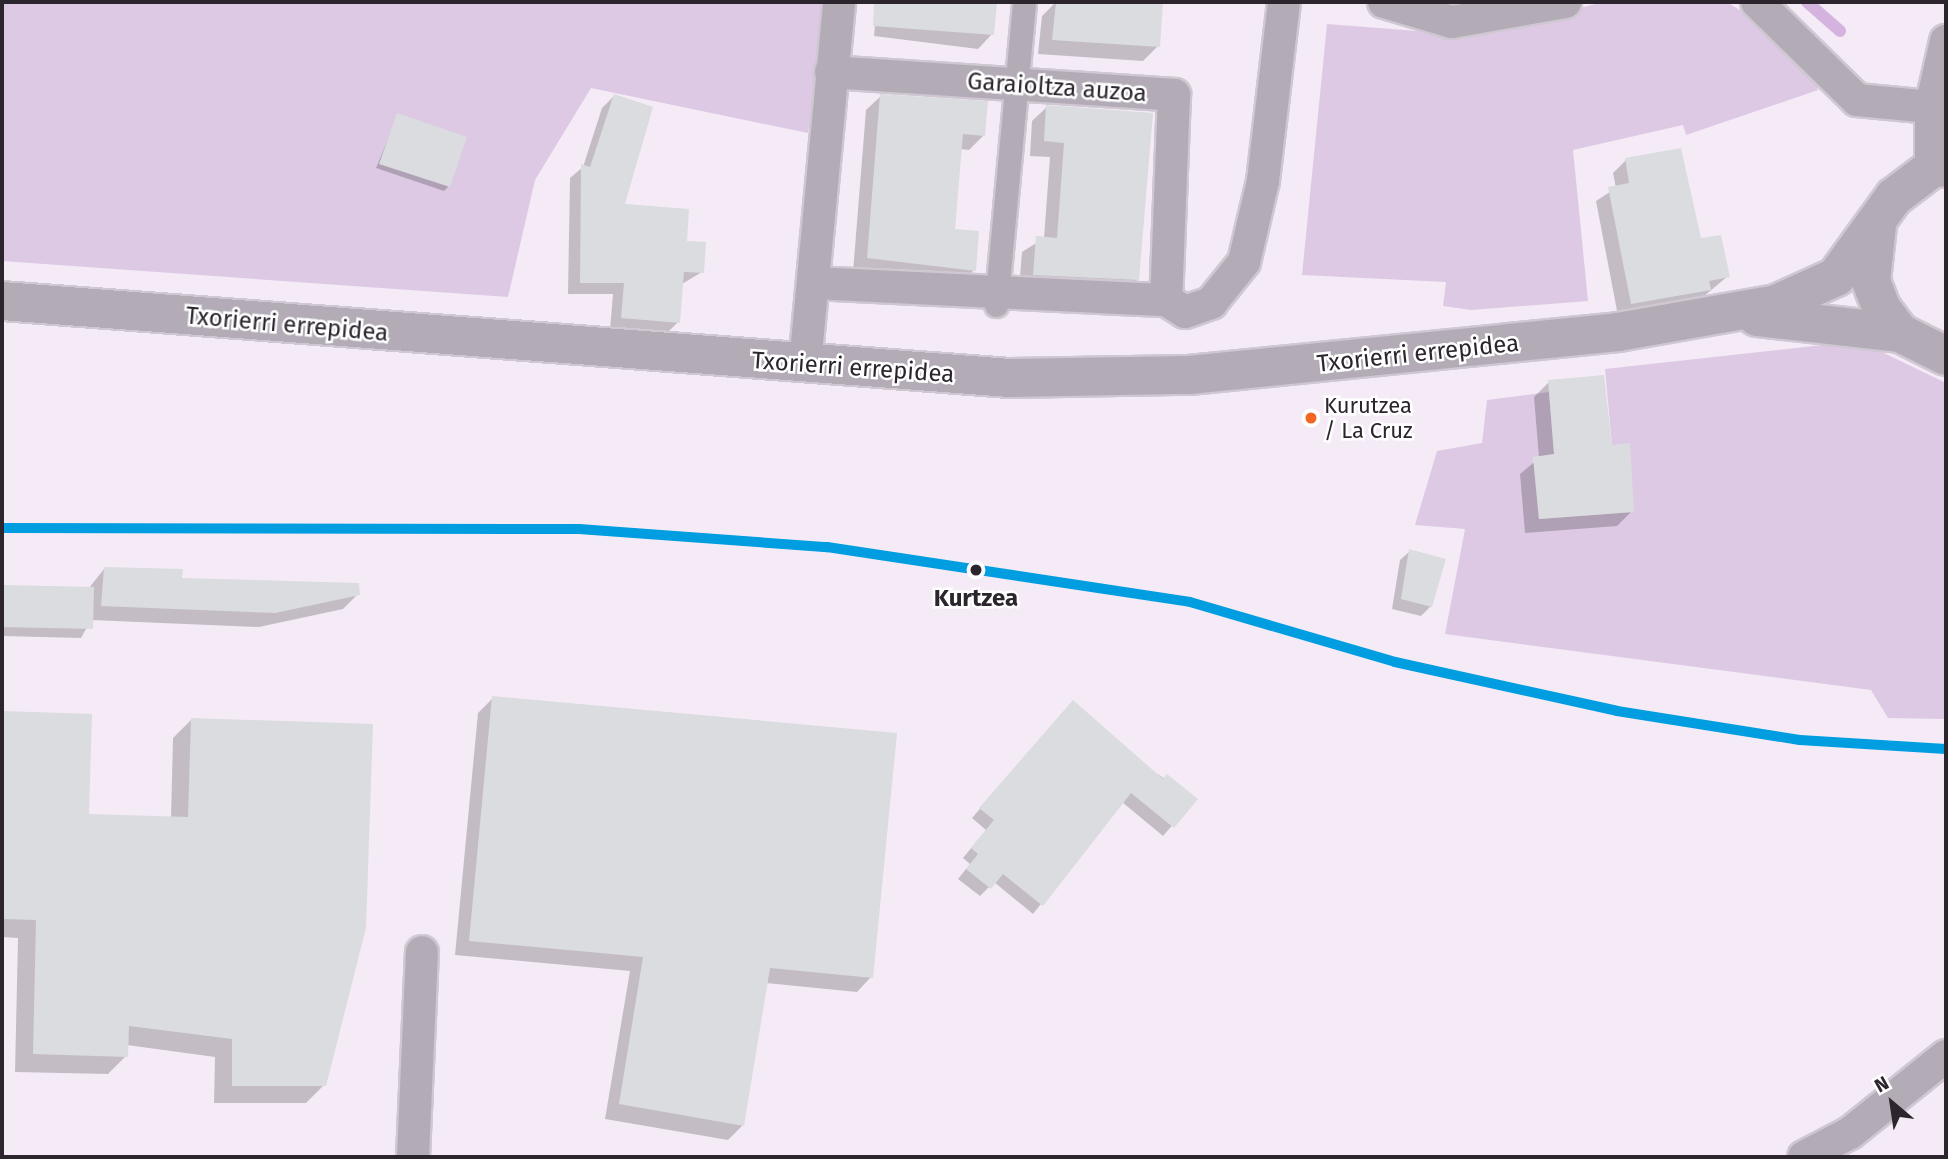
<!DOCTYPE html>
<style>
body{margin:0}
#map{position:relative;width:1948px;height:1159px;overflow:hidden;background:#f4ebf7;font-family:"Fira Sans",sans-serif}
div>[style]{position:absolute}
[style*='--x']{left:calc(var(--x)*1px);top:calc(var(--y)*1px);width:calc(var(--w)*1px);rotate:calc(var(--a)*1deg)}
.green>*{inset:0;background:#ddc9e4}
.shadow>*{inset:0;background:#0003}
.stream>*{height:12px;margin:-6px;padding:0 6px;transform-origin:6px;border-radius:6px;background:#d4b4de}
.building>*{inset:0;background:#dadcdf}
.roads{filter:drop-shadow(2px 0 #cfc8d2) drop-shadow(-2px 0 #cfc8d2) drop-shadow(0 2px #cfc8d2) drop-shadow(0 -2px #cfc8d2)}
.pedestrian>*{height:23px;margin:-11.5px;padding:0 11.5px;transform-origin:11.5px;border-radius:11.5px;background:#b3acb6}
.minor>*{height:32px;margin:-16px;padding:0 16px;transform-origin:16px;border-radius:16px;background:#b3acb6}
.tertiary>*{height:38px;margin:-19px;padding:0 19px;transform-origin:19px;border-radius:19px;background:#b3acb6}
.rail-1>*{height:10px;margin:-5px;padding:0 5px;transform-origin:5px;border-radius:5px;background:#009de0}
.dots>*{width:19px;height:19px;translate:-50% -50%;box-sizing:border-box;border:4px solid #fff;border-radius:50%}
span{translate:-50% -50%;white-space:nowrap;text-align:center;line-height:1.15;-webkit-text-stroke:5px #fff;paint-order:stroke}
.bus-label{font-size:22px;color:#2c252e}
.left{translate:0 -50%;text-align:left}
.street-label{font-size:24px;color:#2c252e}
.stop-label{font-size:24px;color:#2c252e;font-weight:700}
.frame{position:absolute;inset:0;border:4px solid #2c252e;pointer-events:none}
.north{position:absolute;left:1857px;top:1068px;width:70px;height:70px;-webkit-text-stroke:5px #fff;paint-order:stroke;rotate:331deg;font-size:19px;font-weight:700;line-height:28px;text-align:center;color:#2c252e}
.north::after{content:'';display:block;margin:auto;width:24px;height:32px;background:#2c252e;clip-path:polygon(50% 0,100% 100%,50% 72%,0 100%)}
</style>
<div id="map">
<div class="green">
<div style="clip-path:polygon(2px 2px,830px 2px,808px 133px,591px 88px,535px 180px,508px 297px,2px 261px)"></div>
<div style="clip-path:polygon(1604px 2px,1727px 2px,1778px 35px,1812px 73px,1818px 90px,1686px 135px,1683px 125px,1573px 150px,1588px 301px,1471px 310px,1443px 306px,1446px 282px,1302px 275px,1327px 24px,1468px 35px)"></div>
<div style="clip-path:polygon(1859px 341px,1946px 383px,1946px 719px,1888px 718px,1871px 690px,1445px 634px,1465px 529px,1415px 525px,1437px 451px,1482px 443px,1487px 400px,1549px 392px,1554px 454px,1533px 458px,1539px 519px,1633px 512px,1612px 445px,1605px 369px)"></div>
</div>
<div class="shadow">
<div style="clip-path:polygon(877px 2px,995px 2px,992px 34px,978px 49px,874px 36px)"></div>
<div style="clip-path:polygon(1056px 2px,1161px 2px,1158px 46px,1143px 61px,1038px 54px,1042px 16px)"></div>
<div style="clip-path:polygon(614px 96px,623px 205px,685px 242px,702px 272px,682px 284px,678px 322px,666px 334px,610px 330px,613px 294px,568px 294px,570px 178px,583px 167px,602px 108px)"></div>
<div style="clip-path:polygon(881px 96px,984px 135px,969px 150px,960px 149px,953px 231px,974px 270px,959px 285px,853px 272px,866px 110px)"></div>
<div style="clip-path:polygon(1047px 107px,1137px 280px,1123px 294px,1019px 289px,1022px 252px,1044px 238px,1050px 157px,1030px 156px,1032px 121px)"></div>
<div style="clip-path:polygon(398px 115px,449px 186px,444px 191px,376px 168px)"></div>
<div style="clip-path:polygon(1626px 160px,1728px 276px,1697px 302px,1618px 316px,1596px 201px,1616px 188px,1613px 173px)"></div>
<div style="clip-path:polygon(1549px 382px,1610px 447px,1632px 511px,1617px 526px,1525px 533px,1520px 474px,1539px 458px,1534px 397px)"></div>
<div style="clip-path:polygon(1410px 551px,1431px 606px,1421px 616px,1392px 609px,1400px 560px)"></div>
<div style="clip-path:polygon(104px 569px,181px 579px,358px 594px,343px 609px,259px 627px,91px 620px,81px 638px,2px 636px,2px 587px,89px 588px)"></div>
<div style="clip-path:polygon(493px 698px,871px 977px,857px 992px,766px 983px,743px 1125px,728px 1140px,605px 1119px,630px 971px,455px 955px,478px 713px)"></div>
<div style="clip-path:polygon(1064px 712px,1195px 799px,1163px 836px,1122px 802px,1033px 914px,994px 882px,980px 896px,958px 879px,970px 864px,963px 858px,986px 830px,972px 818px)"></div>
<div style="clip-path:polygon(2px 713px,90px 716px,87px 815px,171px 818px,173px 738px,192px 719px,324px 1085px,306px 1103px,214px 1103px,215px 1057px,127px 1045px,126px 1056px,108px 1074px,15px 1072px,18px 938px,2px 937px)"></div>
</div>
<div class="stream">
<div style="--x:1807;--y:2;--w:44;--a:41.3"></div>
</div>
<div class="building">
<div style="clip-path:polygon(874px 2px,997px 2px,994px 35px,873px 26px)"></div>
<div style="clip-path:polygon(1056px 2px,1163px 2px,1160px 47px,1052px 40px)"></div>
<div style="clip-path:polygon(614px 94px,653px 107px,625px 204px,689px 209px,687px 241px,706px 242px,704px 273px,684px 272px,680px 323px,621px 318px,624px 283px,580px 283px,581px 164px,590px 167px)"></div>
<div style="clip-path:polygon(880px 94px,988px 101px,985px 136px,963px 134px,955px 229px,979px 231px,976px 271px,867px 258px)"></div>
<div style="clip-path:polygon(1046px 105px,1153px 113px,1139px 280px,1033px 275px,1036px 236px,1057px 238px,1064px 143px,1044px 141px)"></div>
<div style="clip-path:polygon(397px 113px,467px 137px,450px 187px,379px 164px)"></div>
<div style="clip-path:polygon(1681px 148px,1701px 238px,1721px 235px,1730px 277px,1709px 281px,1711px 290px,1631px 304px,1608px 187px,1629px 183px,1625px 158px)"></div>
<div style="clip-path:polygon(1604px 375px,1612px 445px,1630px 443px,1634px 512px,1539px 519px,1533px 457px,1554px 454px,1548px 380px)"></div>
<div style="clip-path:polygon(1409px 549px,1446px 559px,1432px 607px,1401px 599px)"></div>
<div style="clip-path:polygon(104px 567px,183px 569px,182px 578px,359px 583px,360px 595px,275px 613px,101px 606px)"></div>
<div style="clip-path:polygon(2px 585px,94px 587px,93px 629px,2px 627px)"></div>
<div style="clip-path:polygon(492px 696px,897px 733px,873px 978px,770px 968px,744px 1126px,619px 1104px,643px 957px,469px 941px)"></div>
<div style="clip-path:polygon(1073px 700px,1163px 779px,1167px 774px,1198px 799px,1174px 828px,1131px 793px,1043px 906px,1003px 874px,991px 889px,966px 869px,978px 854px,971px 848px,994px 820px,979px 808px)"></div>
<div style="clip-path:polygon(2px 711px,92px 714px,89px 814px,188px 817px,191px 718px,373px 724px,366px 928px,326px 1086px,232px 1086px,232px 1039px,129px 1026px,128px 1057px,33px 1054px,36px 920px,2px 919px)"></div>
</div>
<div class="roads">
<div class="pedestrian">
<div style="--x:996;--y:305;--w:304;--a:-84.7"></div>
</div>
<div class="minor">
<div style="--x:1384;--y:2;--w:71;--a:16.4"></div>
<div style="--x:1452;--y:22;--w:115;--a:-10"></div>
<div style="--x:1757;--y:2;--w:140;--a:44.4"></div>
<div style="--x:1857;--y:100;--w:74;--a:5.4"></div>
<div style="--x:831;--y:72;--w:344;--a:3.8"></div>
<div style="--x:1174;--y:95;--w:205;--a:92.2"></div>
<div style="--x:1931;--y:169;--w:62;--a:-90"></div>
<div style="--x:1931;--y:107;--w:68;--a:-77.2"></div>
<div style="--x:813;--y:283;--w:353;--a:2.8"></div>
<div style="--x:1166;--y:300;--w:22;--a:32"></div>
<div style="--x:1185;--y:312;--w:28;--a:-19"></div>
<div style="--x:1211;--y:303;--w:53;--a:-51.2"></div>
<div style="--x:1244;--y:262;--w:83;--a:-76.8"></div>
<div style="--x:1263;--y:181;--w:180;--a:-83.3"></div>
<div style="--x:805;--y:364;--w:364;--a:-84.6"></div>
<div style="--x:413;--y:1157;--w:205;--a:-87.5"></div>
<div style="--x:1804;--y:1157;--w:52;--a:-27.6"></div>
<div style="--x:1850;--y:1133;--w:123;--a:-38.7"></div>
</div>
<div class="tertiary">
<div style="--x:1877;--y:225;--w:56;--a:96.1"></div>
<div style="--x:1871;--y:281;--w:30;--a:69"></div>
<div style="--x:1882;--y:309;--w:30;--a:53"></div>
<div style="--x:1900;--y:333;--w:51;--a:26.6"></div>
<div style="--x:2;--y:301;--w:1011;--a:4.37"></div>
<div style="--x:1010;--y:378;--w:179;--a:-1"></div>
<div style="--x:1189;--y:375;--w:431;--a:-5.7"></div>
<div style="--x:1618;--y:332;--w:160;--a:-10"></div>
<div style="--x:1776;--y:304;--w:66;--a:-24.2"></div>
<div style="--x:1836;--y:277;--w:99;--a:-54.1"></div>
<div style="--x:1894;--y:197;--w:46;--a:-37.1"></div>
<div style="--x:1931;--y:169;--w:15;--a:-8"></div>
<div style="--x:1757;--y:317;--w:144;--a:6.4"></div>
</div>
</div>
<div class="rail-1">
<div style="--x:2;--y:528;--w:577;--a:0.1"></div>
<div style="--x:579;--y:529;--w:249;--a:4.2"></div>
<div style="--x:827;--y:547;--w:367;--a:8.6"></div>
<div style="--x:1190;--y:602;--w:214;--a:16.3"></div>
<div style="--x:1395;--y:662;--w:227;--a:12.4"></div>
<div style="--x:1617;--y:711;--w:185;--a:9"></div>
<div style="--x:1800;--y:740;--w:146;--a:3.5"></div>
</div>
<div class="dots">
<div style="left:1311px;top:418px;background:#f26522"></div>
<div style="left:976px;top:570px;background:#2c252e"></div>
</div>
<div class="bus-label">
<span class="left" style="left:1324px;top:418px">Kurutzea<br>/ La Cruz</span>
</div>
<div class="street-label">
<span style="left:1057px;top:88px;rotate:4deg">Garaioltza auzoa</span>
<span style="left:287px;top:325px;rotate:5deg">Txorierri errepidea</span>
<span style="left:1418px;top:354px;rotate:-6deg">Txorierri errepidea</span>
<span style="left:853px;top:368px;rotate:4deg">Txorierri errepidea</span>
</div>
<div class="stop-label">
<span style="left:976px;top:599px">Kurtzea</span>
</div>
<div class="frame"></div>
<div class="north">N</div>
</div>
